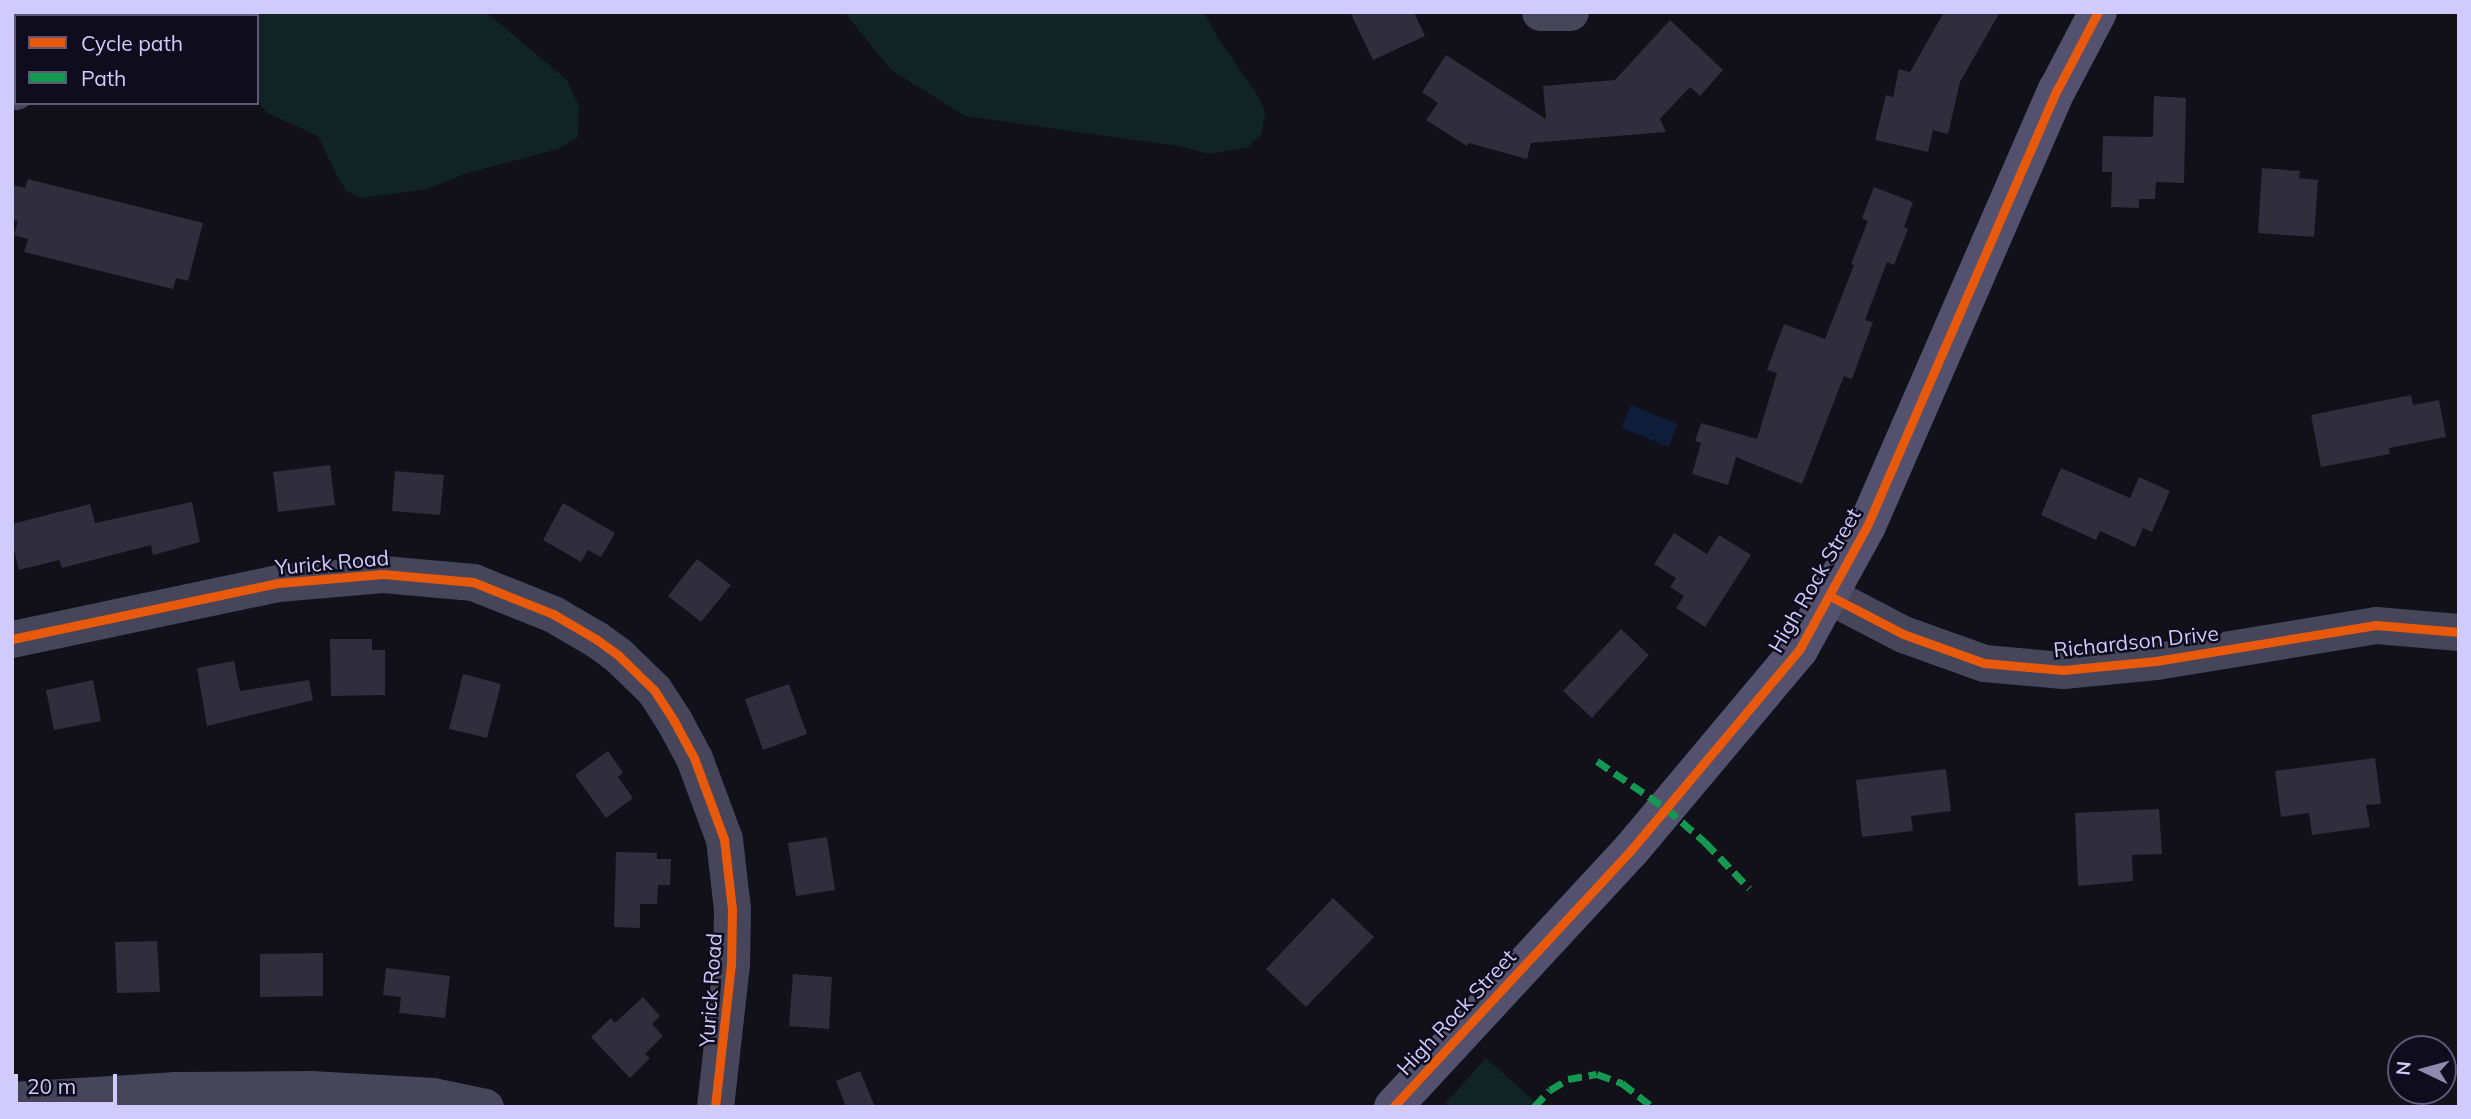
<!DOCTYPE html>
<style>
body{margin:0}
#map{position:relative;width:2471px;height:1119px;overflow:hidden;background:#121019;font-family:Mulish,sans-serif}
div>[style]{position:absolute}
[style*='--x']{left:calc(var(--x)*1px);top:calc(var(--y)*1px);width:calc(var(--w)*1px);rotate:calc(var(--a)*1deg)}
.green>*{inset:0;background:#102424}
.water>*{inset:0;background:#0d1d3a}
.building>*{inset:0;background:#302d3c}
.street>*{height:37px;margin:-18.5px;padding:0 18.5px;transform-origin:18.5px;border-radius:18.5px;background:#46455a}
.secondary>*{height:38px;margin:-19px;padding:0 19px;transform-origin:19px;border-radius:19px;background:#53516d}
.quiet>*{height:7px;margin-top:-3.5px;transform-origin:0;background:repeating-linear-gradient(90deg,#139951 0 14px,transparent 0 21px)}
.cycleway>*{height:9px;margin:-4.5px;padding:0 4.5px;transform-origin:4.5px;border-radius:4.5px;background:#e8590c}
span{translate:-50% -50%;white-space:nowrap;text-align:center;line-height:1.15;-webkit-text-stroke:5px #0f0c1d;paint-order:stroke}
.street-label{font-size:21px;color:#d1cafd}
.frame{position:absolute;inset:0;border:14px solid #d1cafd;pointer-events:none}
.legend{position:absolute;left:14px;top:14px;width:245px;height:91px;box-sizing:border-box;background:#0f0c1d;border:2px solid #5d5877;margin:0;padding:9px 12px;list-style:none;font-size:21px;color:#d1cafd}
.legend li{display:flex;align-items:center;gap:14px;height:35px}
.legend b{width:35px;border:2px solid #5d5877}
.north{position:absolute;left:2387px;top:1035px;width:70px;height:70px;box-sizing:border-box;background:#0f0c1d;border:2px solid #5d5877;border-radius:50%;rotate:275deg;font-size:19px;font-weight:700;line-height:28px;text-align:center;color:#d1cafd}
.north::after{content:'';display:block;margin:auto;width:24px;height:32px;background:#8e89ad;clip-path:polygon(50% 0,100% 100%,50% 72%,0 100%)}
.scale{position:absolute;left:14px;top:1074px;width:103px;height:32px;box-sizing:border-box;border:4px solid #d1cafd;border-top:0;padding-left:9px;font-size:21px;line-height:24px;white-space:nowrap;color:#d1cafd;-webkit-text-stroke:5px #0f0c1d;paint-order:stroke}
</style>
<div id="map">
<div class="green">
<div style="clip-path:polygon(259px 12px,486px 12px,566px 79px,579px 106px,578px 137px,558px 149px,464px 174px,428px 189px,360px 198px,347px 191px,339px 180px,318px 136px,267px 113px,261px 106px,257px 91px)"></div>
<div style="clip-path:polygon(844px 12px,1204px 12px,1218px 38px,1260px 99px,1265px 114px,1261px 134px,1248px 147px,1210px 154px,1178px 146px,965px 116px,891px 70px)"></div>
<div style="clip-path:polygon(1486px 1058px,1541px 1107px,1442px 1107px)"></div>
</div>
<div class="water">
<div style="clip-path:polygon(1631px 405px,1678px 424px,1669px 447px,1621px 428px)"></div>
</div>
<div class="building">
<div style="clip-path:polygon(1350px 12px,1414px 12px,1425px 36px,1373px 60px)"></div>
<div style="clip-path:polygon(1944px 12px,2000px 12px,1960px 82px,1948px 134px,1933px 130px,1928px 152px,1875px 140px,1886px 95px,1893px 97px,1899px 69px,1910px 72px)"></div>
<div style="clip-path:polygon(1670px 20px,1723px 70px,1700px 96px,1690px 87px,1660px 119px,1666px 132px,1531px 143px,1527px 159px,1469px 143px,1467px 146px,1426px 120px,1438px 103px,1422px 92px,1446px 55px,1546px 119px,1543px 86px,1615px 80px)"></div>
<div style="clip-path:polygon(2154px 96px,2186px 98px,2184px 183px,2156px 182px,2155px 199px,2139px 199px,2139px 208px,2111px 207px,2112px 172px,2102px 172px,2103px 136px,2153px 137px)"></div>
<div style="clip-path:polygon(2262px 168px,2300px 171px,2299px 178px,2318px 180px,2314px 237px,2258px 233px)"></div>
<div style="clip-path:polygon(28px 179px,203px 223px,188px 281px,176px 278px,173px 289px,24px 252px,28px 239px,14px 235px,18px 221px,12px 220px,12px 185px,25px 188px)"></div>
<div style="clip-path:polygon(1874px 187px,1913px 202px,1904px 227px,1908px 229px,1894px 265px,1887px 262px,1865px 320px,1873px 322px,1852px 379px,1844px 376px,1802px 484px,1736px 457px,1728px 485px,1692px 474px,1701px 443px,1695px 441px,1701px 423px,1757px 439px,1777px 373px,1767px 370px,1784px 324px,1825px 339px,1854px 265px,1851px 264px,1868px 221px,1862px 218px)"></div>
<div style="clip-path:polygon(2411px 395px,2413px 405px,2439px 400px,2446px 437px,2389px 448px,2390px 454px,2321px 467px,2311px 415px)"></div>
<div style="clip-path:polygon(330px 465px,335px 505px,278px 512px,273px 472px)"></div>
<div style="clip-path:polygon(2061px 468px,2130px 498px,2139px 477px,2170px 491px,2152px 532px,2143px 528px,2135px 547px,2100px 531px,2096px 540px,2041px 515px)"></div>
<div style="clip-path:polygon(395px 471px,444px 475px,440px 515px,392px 511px)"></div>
<div style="clip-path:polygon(192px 502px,200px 542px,153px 555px,151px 545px,62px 568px,59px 560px,19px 570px,12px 541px,12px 524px,90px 504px,95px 523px)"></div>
<div style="clip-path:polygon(563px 503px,615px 533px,601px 557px,588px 550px,581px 562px,543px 540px)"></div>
<div style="clip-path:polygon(1674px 533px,1707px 554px,1719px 535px,1751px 555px,1705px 627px,1676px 608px,1684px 596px,1670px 587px,1676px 578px,1654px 564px)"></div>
<div style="clip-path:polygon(697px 559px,731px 585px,701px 622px,668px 596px)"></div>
<div style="clip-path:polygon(1621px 629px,1649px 655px,1592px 718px,1563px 691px)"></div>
<div style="clip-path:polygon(330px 639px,372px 639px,372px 650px,385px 650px,385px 695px,331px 696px)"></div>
<div style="clip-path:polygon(234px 661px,240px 691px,309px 680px,313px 700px,207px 726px,197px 668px)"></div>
<div style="clip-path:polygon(463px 674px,501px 684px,487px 738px,449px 729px)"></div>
<div style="clip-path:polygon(93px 680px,101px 721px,54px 730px,46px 690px)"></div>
<div style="clip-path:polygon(789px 684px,807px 734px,763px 750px,745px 699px)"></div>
<div style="clip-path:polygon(608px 751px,623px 773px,618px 777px,633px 798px,606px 818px,575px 775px)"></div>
<div style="clip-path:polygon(2375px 758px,2381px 804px,2366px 805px,2370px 827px,2312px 835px,2309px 813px,2281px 817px,2275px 771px)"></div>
<div style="clip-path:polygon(1946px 769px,1951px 811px,1911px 816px,1913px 831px,1862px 837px,1856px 780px)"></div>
<div style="clip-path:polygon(2159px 809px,2162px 854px,2132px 855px,2133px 881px,2078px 886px,2075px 813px)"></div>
<div style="clip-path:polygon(827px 837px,835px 890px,796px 896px,788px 843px)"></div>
<div style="clip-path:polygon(616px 852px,657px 853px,657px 859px,671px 859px,670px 885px,658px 885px,657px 904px,640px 904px,640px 928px,614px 927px)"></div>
<div style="clip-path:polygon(1333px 898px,1374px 937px,1306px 1007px,1266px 969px)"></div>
<div style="clip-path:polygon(157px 941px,160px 992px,117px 993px,115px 942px)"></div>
<div style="clip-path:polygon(323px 953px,323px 996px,260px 997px,260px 954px)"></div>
<div style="clip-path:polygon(386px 968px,450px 976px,445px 1018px,399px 1013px,401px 997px,383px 995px)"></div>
<div style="clip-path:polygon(793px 974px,832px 977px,829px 1029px,789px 1026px)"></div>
<div style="clip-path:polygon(643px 997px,660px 1016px,652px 1024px,663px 1036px,645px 1054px,650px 1058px,630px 1078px,591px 1037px,611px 1018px,615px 1023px)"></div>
<div style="clip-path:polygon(860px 1071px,875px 1107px,846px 1107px,836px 1081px)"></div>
</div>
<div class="street">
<div style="--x:1540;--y:12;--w:30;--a:0"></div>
<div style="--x:12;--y:90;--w:4;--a:14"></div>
<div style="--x:1830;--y:596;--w:82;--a:27.5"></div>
<div style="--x:1903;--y:634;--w:86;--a:19.7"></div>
<div style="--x:1984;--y:663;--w:79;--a:5.1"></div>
<div style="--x:2063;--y:670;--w:93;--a:-5.5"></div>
<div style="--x:2156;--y:661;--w:223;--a:-9.3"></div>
<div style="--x:2376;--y:625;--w:83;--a:4.8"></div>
<div style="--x:12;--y:639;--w:272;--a:-11.9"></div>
<div style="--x:278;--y:583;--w:105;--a:-4.9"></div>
<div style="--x:383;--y:574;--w:90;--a:5.1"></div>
<div style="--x:473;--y:582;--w:86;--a:21.8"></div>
<div style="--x:553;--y:614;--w:50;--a:30.2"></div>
<div style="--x:596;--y:639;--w:27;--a:36"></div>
<div style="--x:618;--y:655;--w:50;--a:44.2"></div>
<div style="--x:654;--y:690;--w:37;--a:57"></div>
<div style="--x:674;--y:721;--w:42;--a:61.6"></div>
<div style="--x:694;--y:758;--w:86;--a:69.7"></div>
<div style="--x:724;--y:839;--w:70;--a:83.5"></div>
<div style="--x:732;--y:909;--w:55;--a:91"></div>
<div style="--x:731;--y:964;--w:144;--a:96.4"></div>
<div style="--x:12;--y:1100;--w:162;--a:-3.5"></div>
<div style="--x:174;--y:1090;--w:137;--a:-0.4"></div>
<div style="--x:311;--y:1089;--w:122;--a:3.3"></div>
<div style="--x:433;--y:1096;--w:53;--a:11.9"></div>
</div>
<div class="secondary">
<div style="--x:1393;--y:1107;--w:350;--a:-47.2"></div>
<div style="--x:1631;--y:850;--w:261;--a:-50"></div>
<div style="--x:1799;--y:650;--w:141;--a:-61.3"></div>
<div style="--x:1867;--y:526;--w:476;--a:-66.5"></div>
<div style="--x:2057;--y:90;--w:88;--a:-62.3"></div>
</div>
<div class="quiet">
<div style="--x:1597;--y:761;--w:83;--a:34.3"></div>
<div style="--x:1666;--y:808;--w:52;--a:41.1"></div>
<div style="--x:1705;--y:842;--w:64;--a:46.3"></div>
<div style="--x:1534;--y:1107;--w:23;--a:-47"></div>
<div style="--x:1550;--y:1090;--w:21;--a:-31"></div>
<div style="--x:1568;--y:1079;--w:29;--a:-10"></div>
<div style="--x:1597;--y:1074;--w:27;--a:20"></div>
<div style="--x:1622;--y:1083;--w:39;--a:38"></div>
</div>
<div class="cycleway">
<div style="--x:1830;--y:596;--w:82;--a:27.5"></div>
<div style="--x:1903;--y:634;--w:86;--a:19.7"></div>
<div style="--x:1984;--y:663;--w:79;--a:5.1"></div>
<div style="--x:2063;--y:670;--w:93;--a:-5.5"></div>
<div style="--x:2156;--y:661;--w:223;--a:-9.3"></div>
<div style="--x:2376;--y:625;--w:83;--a:4.8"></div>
<div style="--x:12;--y:639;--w:272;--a:-11.9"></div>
<div style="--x:278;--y:583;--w:105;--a:-4.9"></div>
<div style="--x:383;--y:574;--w:90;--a:5.1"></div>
<div style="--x:473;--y:582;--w:86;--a:21.8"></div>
<div style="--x:553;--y:614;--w:50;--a:30.2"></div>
<div style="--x:596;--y:639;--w:27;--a:36"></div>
<div style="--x:618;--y:655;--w:50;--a:44.2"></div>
<div style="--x:654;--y:690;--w:37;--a:57"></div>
<div style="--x:674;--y:721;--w:42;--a:61.6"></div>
<div style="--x:694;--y:758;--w:86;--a:69.7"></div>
<div style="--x:724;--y:839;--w:70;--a:83.5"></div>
<div style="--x:732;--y:909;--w:55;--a:91"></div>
<div style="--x:731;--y:964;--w:144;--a:96.4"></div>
<div style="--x:1393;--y:1107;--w:350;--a:-47.2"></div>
<div style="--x:1631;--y:850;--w:261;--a:-50"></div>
<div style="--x:1799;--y:650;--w:141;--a:-61.3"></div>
<div style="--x:1867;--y:526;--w:476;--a:-66.5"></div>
<div style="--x:2057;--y:90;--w:88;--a:-62.3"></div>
</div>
<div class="street-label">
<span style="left:332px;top:562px;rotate:-5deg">Yurick Road</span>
<span style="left:1814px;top:580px;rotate:-60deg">High Rock Street</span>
<span style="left:2136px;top:641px;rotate:-6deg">Richardson Drive</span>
<span style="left:710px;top:990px;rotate:-86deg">Yurick Road</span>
<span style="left:1456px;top:1012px;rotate:-47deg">High Rock Street</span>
</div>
<div class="frame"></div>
<ul class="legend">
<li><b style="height:9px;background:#e8590c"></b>Cycle path</li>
<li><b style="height:9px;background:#139951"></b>Path</li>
</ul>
<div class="north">N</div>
<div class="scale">20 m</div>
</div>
